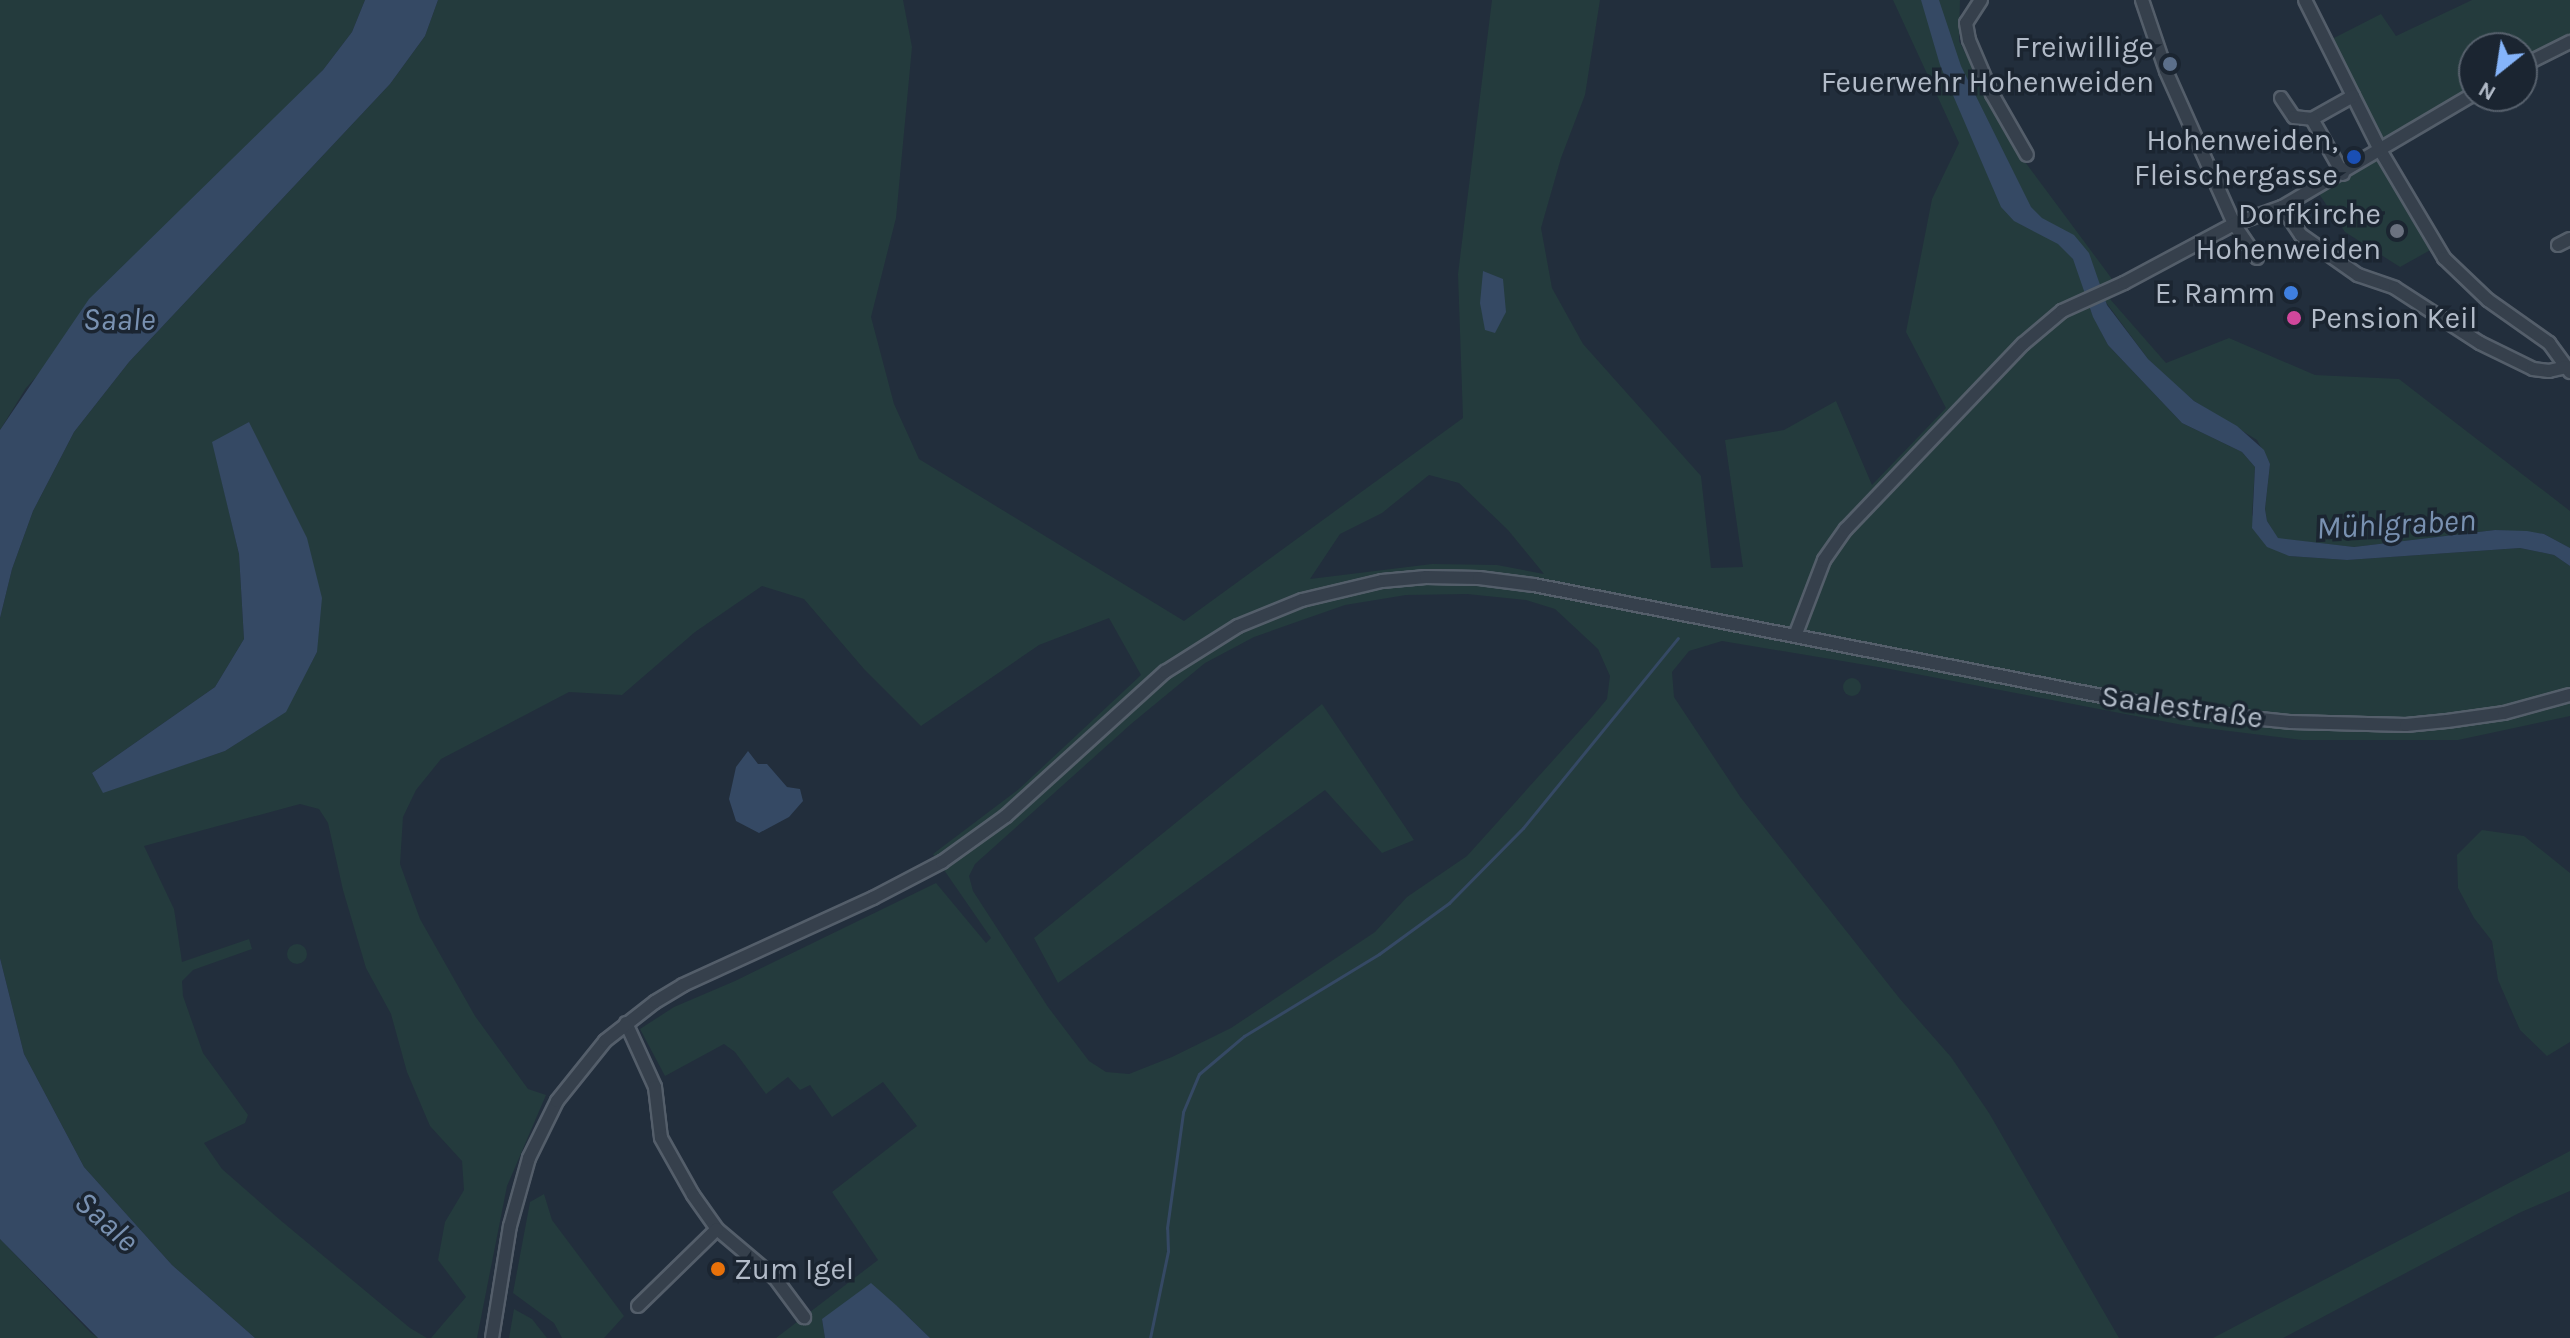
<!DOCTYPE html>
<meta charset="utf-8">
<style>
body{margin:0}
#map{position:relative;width:2570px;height:1338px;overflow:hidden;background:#222e3c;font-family:Karla,sans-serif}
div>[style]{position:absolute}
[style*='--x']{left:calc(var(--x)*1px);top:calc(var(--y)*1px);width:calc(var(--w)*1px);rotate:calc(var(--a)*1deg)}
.green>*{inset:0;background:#243b3d}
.round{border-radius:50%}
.water>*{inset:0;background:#354964}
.stream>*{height:3px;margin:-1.5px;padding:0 1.5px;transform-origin:1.5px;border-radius:1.5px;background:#354964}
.roads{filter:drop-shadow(2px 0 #545e6a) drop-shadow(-2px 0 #545e6a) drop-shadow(0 2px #545e6a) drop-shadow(0 -2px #545e6a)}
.minor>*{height:12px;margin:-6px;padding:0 6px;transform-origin:6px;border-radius:6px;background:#36404c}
.dots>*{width:22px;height:22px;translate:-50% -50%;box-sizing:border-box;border:4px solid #1b2531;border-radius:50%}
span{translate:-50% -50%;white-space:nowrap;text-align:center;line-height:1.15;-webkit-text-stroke:7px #1b2531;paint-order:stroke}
.poi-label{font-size:30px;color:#b2bbc8}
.right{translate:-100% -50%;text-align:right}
.left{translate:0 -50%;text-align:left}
.street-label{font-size:30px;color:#b2bbc8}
.water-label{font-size:32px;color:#7991b1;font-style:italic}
.north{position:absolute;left:2458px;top:32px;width:80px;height:80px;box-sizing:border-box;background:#1b2531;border:2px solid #57616d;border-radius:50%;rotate:210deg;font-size:22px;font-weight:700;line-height:32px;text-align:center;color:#b2bbc8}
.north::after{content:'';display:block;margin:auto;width:28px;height:36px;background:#85b4fa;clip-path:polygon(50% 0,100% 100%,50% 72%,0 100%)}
</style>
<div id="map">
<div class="green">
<div style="clip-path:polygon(0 0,365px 0,352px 32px,323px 70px,217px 178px,26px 388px,0 430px)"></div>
<div style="clip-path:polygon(evenodd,438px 0,903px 0,912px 47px,896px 218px,871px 317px,894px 404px,919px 459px,1184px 621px,1463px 418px,1458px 274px,1492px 0,1600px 0,1585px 95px,1561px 158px,1541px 228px,1552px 288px,1583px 344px,1701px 476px,1711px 568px,1743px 567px,1725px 440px,1784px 430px,1836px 401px,1872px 485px,1946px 408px,1906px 332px,1932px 199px,1959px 143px,1893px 0,1960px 0,1959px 41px,2014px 147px,2112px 279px,2101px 285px,2110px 299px,2166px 363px,2229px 338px,2315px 375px,2399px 379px,2570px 511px,2570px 548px,2544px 534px,2495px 530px,2354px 547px,2278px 539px,2267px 521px,2265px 509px,2270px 464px,2257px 440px,2194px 401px,2173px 383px,2148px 359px,2105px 301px,2090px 309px,2108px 345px,2182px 423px,2242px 452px,2255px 467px,2252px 515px,2289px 556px,2347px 560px,2520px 548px,2554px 555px,2570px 566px,2570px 716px,2458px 740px,2302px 740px,2188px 726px,1890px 669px,1722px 641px,1689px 651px,1672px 672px,1674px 697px,1741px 798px,1900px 999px,1951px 1057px,1989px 1113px,2119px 1338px,930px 1338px,897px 1306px,822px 1319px,825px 1338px,776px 1338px,878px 1260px,832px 1192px,917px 1126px,883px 1082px,832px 1117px,810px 1085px,800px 1090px,788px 1077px,766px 1094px,735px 1052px,724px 1044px,665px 1076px,640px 1029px,674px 1007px,735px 981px,936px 883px,986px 943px,991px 938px,933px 854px,1019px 789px,1141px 675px,1109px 618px,1039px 645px,921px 726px,864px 669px,804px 599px,762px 586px,695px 632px,622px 695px,569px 692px,441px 759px,416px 790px,403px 817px,400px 864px,420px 919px,475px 1016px,528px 1089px,546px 1095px,507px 1186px,477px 1338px,431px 1338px,466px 1297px,438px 1260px,445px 1222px,464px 1190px,462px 1161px,430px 1126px,407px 1072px,391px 1014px,366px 968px,343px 890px,328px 823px,319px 809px,300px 804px,144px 846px,174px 909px,182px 962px,249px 939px,252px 949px,193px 970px,182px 981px,183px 996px,203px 1053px,248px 1115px,245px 1123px,204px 1143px,222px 1169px,279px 1219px,410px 1328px,427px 1338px,255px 1338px,172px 1265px,84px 1167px,24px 1054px,0 958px,0 618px,12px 569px,33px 511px,74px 432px,129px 362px,390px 84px,425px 36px,438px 0,213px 443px,317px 652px,285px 712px,225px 751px,103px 792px,92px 773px,215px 687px,244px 639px,239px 554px,213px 443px,438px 0,1429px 475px,1459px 483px,1508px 530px,1544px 574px,1497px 565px,1432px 564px,1310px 579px,1340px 534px,1382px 513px,1429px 475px,438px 0,1467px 594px,1526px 600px,1555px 609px,1598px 649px,1610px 676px,1607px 699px,1592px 717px,1467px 856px,1407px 897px,1375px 932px,1231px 1028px,1172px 1057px,1129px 1074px,1106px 1072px,1089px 1061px,1048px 1007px,973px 891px,969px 876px,975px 864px,1131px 724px,1205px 663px,1254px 637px,1345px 605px,1406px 595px,1467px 594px)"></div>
<div style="clip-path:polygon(2472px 0,2570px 0,2570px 38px,2522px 62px,2522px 48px,2474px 48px,2474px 88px,2381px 140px,2332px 39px,2381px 14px,2396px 36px)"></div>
<div style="clip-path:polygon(2381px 158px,2434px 248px,2400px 267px,2345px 232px,2319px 194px)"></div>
<div class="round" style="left:1843px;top:678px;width:18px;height:18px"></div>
<div style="clip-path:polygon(1322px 704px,1414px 840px,1382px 853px,1325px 790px,1058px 983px,1034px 938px)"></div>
<div style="clip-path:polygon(2482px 830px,2524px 836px,2570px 873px,2570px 1042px,2547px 1056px,2520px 1030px,2498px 980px,2492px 941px,2474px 918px,2458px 888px,2457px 855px)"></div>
<div class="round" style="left:287px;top:944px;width:20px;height:20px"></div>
<div style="clip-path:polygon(2570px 1151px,2570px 1191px,2519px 1213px,2283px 1338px,2213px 1338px)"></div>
<div style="clip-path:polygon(544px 1194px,552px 1220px,624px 1316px,604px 1338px,562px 1338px,554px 1323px,513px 1293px,530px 1202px)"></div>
<div style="clip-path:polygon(0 1239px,90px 1332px,98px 1338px,0 1338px)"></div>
<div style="clip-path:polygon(514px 1309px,532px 1319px,547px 1338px,509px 1338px)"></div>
</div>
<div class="water">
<div style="clip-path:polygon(365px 0,438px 0,425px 36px,390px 84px,129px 362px,74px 432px,33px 511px,12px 569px,0 618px,0 430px,89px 299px,323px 70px,352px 32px)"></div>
<div style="clip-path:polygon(1921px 0,1939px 0,1961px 66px,2031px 207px,2042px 218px,2074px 235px,2089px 253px,2107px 305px,2148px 359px,2194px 401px,2237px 426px,2264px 450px,2270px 464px,2265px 509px,2267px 521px,2278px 538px,2354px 547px,2495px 530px,2527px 531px,2544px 534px,2570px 548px,2570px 566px,2554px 555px,2520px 548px,2347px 560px,2289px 556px,2267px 547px,2252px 528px,2255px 467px,2242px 452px,2182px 423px,2108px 345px,2093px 317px,2073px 259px,2058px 244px,2014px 221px,2001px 207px,1940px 65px)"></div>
<div style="clip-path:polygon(1483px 271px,1503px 279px,1506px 312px,1495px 333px,1485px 330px,1480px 303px)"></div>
<div style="clip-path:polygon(249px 422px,307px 538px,322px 598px,317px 652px,286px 712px,225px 751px,103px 793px,92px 773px,215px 687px,244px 639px,239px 554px,212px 442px)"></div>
<div style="clip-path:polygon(748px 751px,758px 764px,767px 764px,787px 787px,800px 789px,803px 801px,789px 817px,759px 833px,736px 821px,729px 799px,736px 767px)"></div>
<div style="clip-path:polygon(0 958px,24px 1054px,84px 1167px,172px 1265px,255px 1338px,98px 1338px,0 1239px)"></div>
<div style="clip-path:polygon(871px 1283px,897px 1306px,930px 1338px,825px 1338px,822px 1319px)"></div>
</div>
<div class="stream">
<div style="--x:1150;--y:1338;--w:89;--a:-78.3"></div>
<div style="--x:1168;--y:1251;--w:23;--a:-92"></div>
<div style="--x:1167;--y:1228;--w:117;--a:-82.1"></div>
<div style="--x:1183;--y:1112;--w:41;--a:-67.2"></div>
<div style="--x:1199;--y:1074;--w:59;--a:-40.2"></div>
<div style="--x:1244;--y:1036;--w:158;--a:-31.3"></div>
<div style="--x:1379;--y:954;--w:87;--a:-36.1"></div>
<div style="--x:1449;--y:903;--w:105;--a:-45.4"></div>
<div style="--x:1523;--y:828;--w:245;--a:-50.8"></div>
</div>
<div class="roads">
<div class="minor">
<div style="--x:1981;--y:0;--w:27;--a:123"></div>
<div style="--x:1966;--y:23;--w:17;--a:80"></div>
<div style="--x:1969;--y:40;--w:59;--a:66.9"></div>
<div style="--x:1992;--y:94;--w:70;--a:60.2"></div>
<div style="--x:2142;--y:0;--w:75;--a:71.3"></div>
<div style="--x:2166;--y:71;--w:167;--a:66"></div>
<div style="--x:2234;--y:224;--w:41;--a:55.9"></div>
<div style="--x:2305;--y:0;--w:168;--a:63.4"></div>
<div style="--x:2380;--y:150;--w:126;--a:59.3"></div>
<div style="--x:2444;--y:258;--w:61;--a:43.7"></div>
<div style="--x:2488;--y:300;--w:75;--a:35.2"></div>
<div style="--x:2549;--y:343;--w:36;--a:54"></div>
<div style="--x:2522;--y:66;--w:54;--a:-26.6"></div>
<div style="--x:2281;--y:98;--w:23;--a:56"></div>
<div style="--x:2294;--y:117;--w:18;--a:6"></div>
<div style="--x:2312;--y:119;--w:47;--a:-29.3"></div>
<div style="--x:2312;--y:119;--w:63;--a:60.6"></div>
<div style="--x:2282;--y:207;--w:34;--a:56"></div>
<div style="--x:2301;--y:235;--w:70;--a:35.1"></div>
<div style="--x:2358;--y:275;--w:39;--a:19"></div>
<div style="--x:2395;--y:288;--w:101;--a:32.9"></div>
<div style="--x:2480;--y:343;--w:59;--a:26.1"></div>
<div style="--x:2533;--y:369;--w:16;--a:7"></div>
<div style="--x:2549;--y:371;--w:17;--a:-13"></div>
<div style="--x:2558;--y:245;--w:13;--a:-27"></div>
<div style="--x:1795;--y:636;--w:81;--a:-69.1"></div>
<div style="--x:1824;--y:560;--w:38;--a:-55"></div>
<div style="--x:1846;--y:529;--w:256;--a:-46.3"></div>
<div style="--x:2023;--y:344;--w:51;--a:-40.2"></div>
<div style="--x:2062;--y:311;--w:68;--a:-24.3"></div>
<div style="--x:2124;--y:283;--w:125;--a:-28.2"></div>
<div style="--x:2234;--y:224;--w:51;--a:-19.5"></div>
<div style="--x:2282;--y:207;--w:223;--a:-30.5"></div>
<div style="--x:626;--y:1023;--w:70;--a:65.6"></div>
<div style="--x:655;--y:1087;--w:51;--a:83.3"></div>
<div style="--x:661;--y:1138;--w:65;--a:60.7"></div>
<div style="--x:693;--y:1195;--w:42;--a:54.8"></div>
<div style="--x:717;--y:1229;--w:76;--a:40.2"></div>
<div style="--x:775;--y:1278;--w:49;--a:53.4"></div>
<div style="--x:638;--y:1306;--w:110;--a:-44.3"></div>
<div style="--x:492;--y:1338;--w:113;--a:-80.9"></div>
<div style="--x:510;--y:1226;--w:71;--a:-74.4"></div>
<div style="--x:529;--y:1158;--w:64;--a:-63.8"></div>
<div style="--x:557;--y:1101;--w:77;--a:-51.3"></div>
<div style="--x:605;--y:1041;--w:63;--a:-38"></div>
<div style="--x:655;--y:1002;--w:33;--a:-31"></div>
<div style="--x:683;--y:985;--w:209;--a:-24.6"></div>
<div style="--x:873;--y:898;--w:78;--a:-27.6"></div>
<div style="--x:942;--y:862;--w:79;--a:-35.7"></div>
<div style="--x:1006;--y:816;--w:215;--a:-42.2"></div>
<div style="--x:1165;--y:672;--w:86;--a:-32.2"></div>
<div style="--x:1238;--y:626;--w:69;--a:-22.1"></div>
<div style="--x:1302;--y:600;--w:82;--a:-13.4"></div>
<div style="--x:1382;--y:581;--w:44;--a:-5.2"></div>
<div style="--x:1426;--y:577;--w:53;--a:1.1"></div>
<div style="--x:1479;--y:578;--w:55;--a:7.3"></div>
<div style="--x:1534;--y:585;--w:589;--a:11.06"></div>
<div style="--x:2112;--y:698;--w:73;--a:10.2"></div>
<div style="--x:2184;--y:711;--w:108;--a:5.9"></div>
<div style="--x:2291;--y:722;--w:115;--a:1.5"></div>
<div style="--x:2406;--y:725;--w:41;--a:-5.6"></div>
<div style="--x:2447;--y:721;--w:58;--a:-8"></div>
<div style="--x:2504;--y:713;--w:68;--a:-15.3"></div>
</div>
</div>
<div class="dots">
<div style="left:2170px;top:64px;background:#5c6f8a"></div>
<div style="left:2354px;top:157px;background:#1a4fb4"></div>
<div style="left:2397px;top:231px;background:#6b7280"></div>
<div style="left:2291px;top:293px;background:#3f7fe0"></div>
<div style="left:2294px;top:318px;background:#d1479c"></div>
<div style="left:718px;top:1269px;background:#e8710a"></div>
</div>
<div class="poi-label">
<span class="right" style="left:2154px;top:64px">Freiwillige<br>Feuerwehr Hohenweiden</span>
<span class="right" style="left:2338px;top:157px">Hohenweiden,<br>Fleischergasse</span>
<span class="right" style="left:2381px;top:231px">Dorfkirche<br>Hohenweiden</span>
<span class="right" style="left:2275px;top:293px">E. Ramm</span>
<span class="left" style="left:2310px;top:318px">Pension Keil</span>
<span class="left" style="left:734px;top:1269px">Zum Igel</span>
</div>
<div class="street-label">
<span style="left:2182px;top:707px;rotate:8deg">Saalestraße</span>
</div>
<div class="water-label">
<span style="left:119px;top:320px">Saale</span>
<span style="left:2396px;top:525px;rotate:-3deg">Mühlgraben</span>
<span style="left:106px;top:1222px;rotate:42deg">Saale</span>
</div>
<div class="north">N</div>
</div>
